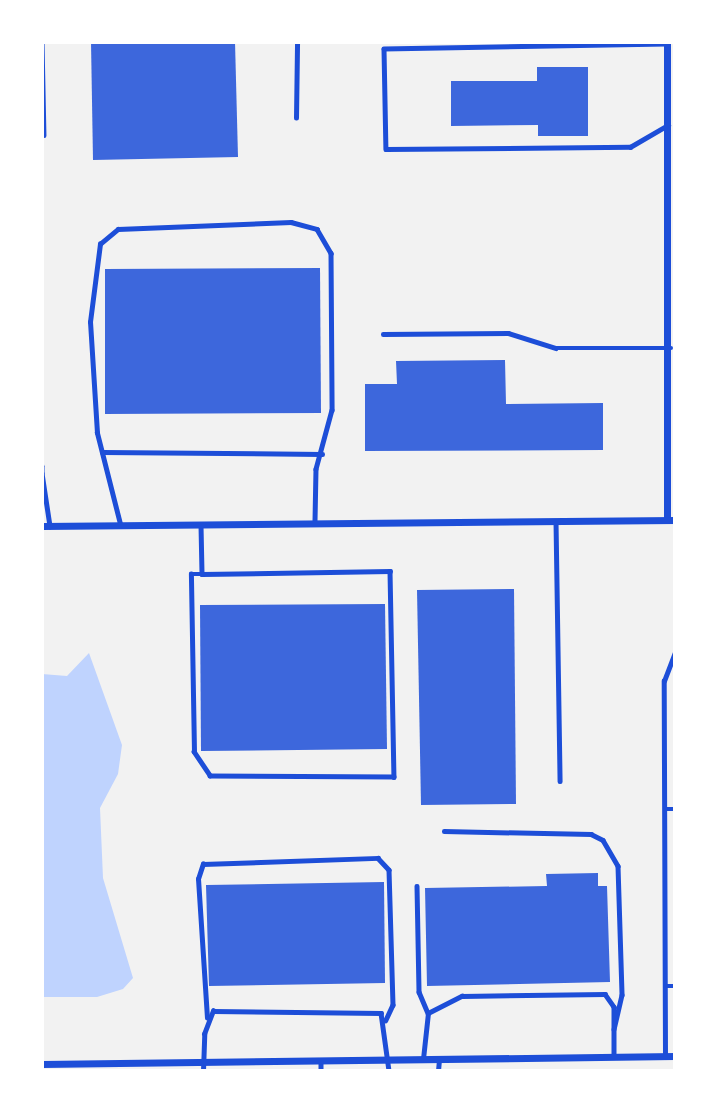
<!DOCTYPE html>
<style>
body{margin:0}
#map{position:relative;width:717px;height:1113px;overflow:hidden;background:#f2f2f2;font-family:"Varela Round",sans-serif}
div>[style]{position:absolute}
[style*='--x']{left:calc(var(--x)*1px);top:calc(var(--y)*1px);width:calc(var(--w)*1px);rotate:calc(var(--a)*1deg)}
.water>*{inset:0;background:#bfd3fe}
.building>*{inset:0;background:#3d67dc}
.service>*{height:4.5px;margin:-2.25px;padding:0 2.25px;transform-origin:2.25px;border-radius:2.25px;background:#1d4ed8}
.minor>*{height:7px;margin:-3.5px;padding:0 3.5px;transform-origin:3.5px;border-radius:3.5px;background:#1d4ed8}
span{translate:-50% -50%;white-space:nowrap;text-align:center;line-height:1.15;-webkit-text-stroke:5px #fff;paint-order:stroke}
.frame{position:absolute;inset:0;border:44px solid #fff;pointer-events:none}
</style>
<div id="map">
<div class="water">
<div style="clip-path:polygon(89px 653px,122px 745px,118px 774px,100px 808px,103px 878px,133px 978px,123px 989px,97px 997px,42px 997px,42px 674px,67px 676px)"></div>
</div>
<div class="building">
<div style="clip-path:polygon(91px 42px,235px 42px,238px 157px,93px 160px)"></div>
<div style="clip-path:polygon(537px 67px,588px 67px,588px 136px,538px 136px,538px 125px,451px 126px,451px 81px,537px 81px)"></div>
<div style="clip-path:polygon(320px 268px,321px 413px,105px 414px,105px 269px)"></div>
<div style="clip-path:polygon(505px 360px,506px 404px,603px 403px,603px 450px,365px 451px,365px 384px,397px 384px,396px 361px)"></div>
<div style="clip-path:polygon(514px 589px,516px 804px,421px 805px,417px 590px)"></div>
<div style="clip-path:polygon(385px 604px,387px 749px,201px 751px,200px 605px)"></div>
<div style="clip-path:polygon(598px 873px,598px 886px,607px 886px,610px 982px,427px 986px,425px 888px,547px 886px,546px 874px)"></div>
<div style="clip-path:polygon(384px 882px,385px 983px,209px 986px,206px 885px)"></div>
</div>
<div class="service">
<div style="--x:42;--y:42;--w:93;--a:88.8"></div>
<div style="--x:666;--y:44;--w:282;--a:179"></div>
<div style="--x:384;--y:49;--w:100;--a:88.9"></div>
<div style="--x:386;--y:149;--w:244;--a:-0.5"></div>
<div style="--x:630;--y:147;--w:44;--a:-30.1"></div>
<div style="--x:296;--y:118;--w:76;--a:-89.2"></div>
<div style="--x:383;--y:334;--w:125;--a:-0.5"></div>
<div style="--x:508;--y:333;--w:50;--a:17.4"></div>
<div style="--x:556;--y:348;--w:115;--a:0"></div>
<div style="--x:102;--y:452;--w:220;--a:0.5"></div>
<div style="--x:42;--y:466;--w:7;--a:90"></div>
<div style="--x:42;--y:473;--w:54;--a:81.4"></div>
<div style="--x:556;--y:521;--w:260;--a:89.1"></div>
<div style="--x:120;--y:524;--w:94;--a:-104.2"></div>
<div style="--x:97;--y:433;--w:111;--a:-93.6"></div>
<div style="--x:90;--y:322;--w:79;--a:-82.7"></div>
<div style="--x:100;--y:244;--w:23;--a:-40"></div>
<div style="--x:118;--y:229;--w:173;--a:-2.3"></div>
<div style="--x:291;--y:222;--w:27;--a:15"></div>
<div style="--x:317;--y:229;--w:28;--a:60"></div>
<div style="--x:331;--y:253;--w:157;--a:89.6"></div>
<div style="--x:332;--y:410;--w:61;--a:105.2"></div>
<div style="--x:316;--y:469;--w:54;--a:91.1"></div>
<div style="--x:201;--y:525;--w:49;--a:88.8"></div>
<div style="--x:202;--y:574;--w:188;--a:-0.9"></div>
<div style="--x:390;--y:571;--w:206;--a:88.9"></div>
<div style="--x:394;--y:777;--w:184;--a:-179.7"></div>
<div style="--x:210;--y:776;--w:29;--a:-124"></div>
<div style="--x:194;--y:752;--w:178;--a:-91"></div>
<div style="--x:191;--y:574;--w:11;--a:0"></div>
<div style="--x:665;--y:809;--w:10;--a:0"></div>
<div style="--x:444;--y:831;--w:147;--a:1.2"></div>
<div style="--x:591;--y:834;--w:13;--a:27"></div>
<div style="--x:603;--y:840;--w:30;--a:60"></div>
<div style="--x:618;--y:866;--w:129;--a:88.2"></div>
<div style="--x:622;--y:995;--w:35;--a:103"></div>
<div style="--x:417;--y:886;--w:106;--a:88.9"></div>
<div style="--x:419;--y:992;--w:23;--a:67"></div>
<div style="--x:666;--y:986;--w:9;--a:0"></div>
<div style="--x:207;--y:1018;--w:139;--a:-93.7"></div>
<div style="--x:198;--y:879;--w:16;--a:-72"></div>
<div style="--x:203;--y:864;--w:175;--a:-2"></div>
<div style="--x:378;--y:858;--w:16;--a:47"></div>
<div style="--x:389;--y:870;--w:135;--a:88.3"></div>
<div style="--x:393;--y:1005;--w:17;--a:115"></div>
<div style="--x:665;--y:1056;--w:375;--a:-90.2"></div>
<div style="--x:664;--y:681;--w:31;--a:-69"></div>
<div style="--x:423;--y:1059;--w:46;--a:-83.8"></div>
<div style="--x:428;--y:1013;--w:38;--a:-27"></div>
<div style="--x:462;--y:996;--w:143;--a:-0.8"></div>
<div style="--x:605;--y:994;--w:16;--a:55"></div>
<div style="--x:614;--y:1007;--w:48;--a:90"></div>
<div style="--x:321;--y:1062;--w:9;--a:90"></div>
<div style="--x:203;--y:1071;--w:37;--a:-88"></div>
<div style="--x:204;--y:1034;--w:25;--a:-69"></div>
<div style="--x:213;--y:1011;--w:168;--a:0.7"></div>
<div style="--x:381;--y:1013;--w:59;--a:82.1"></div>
<div style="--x:438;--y:1071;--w:11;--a:-85"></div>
</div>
<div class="minor">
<div style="--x:667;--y:520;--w:478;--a:-90"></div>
<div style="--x:42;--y:526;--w:633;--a:-0.54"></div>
<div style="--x:42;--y:1064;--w:633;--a:-0.72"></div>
</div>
<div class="frame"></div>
</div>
